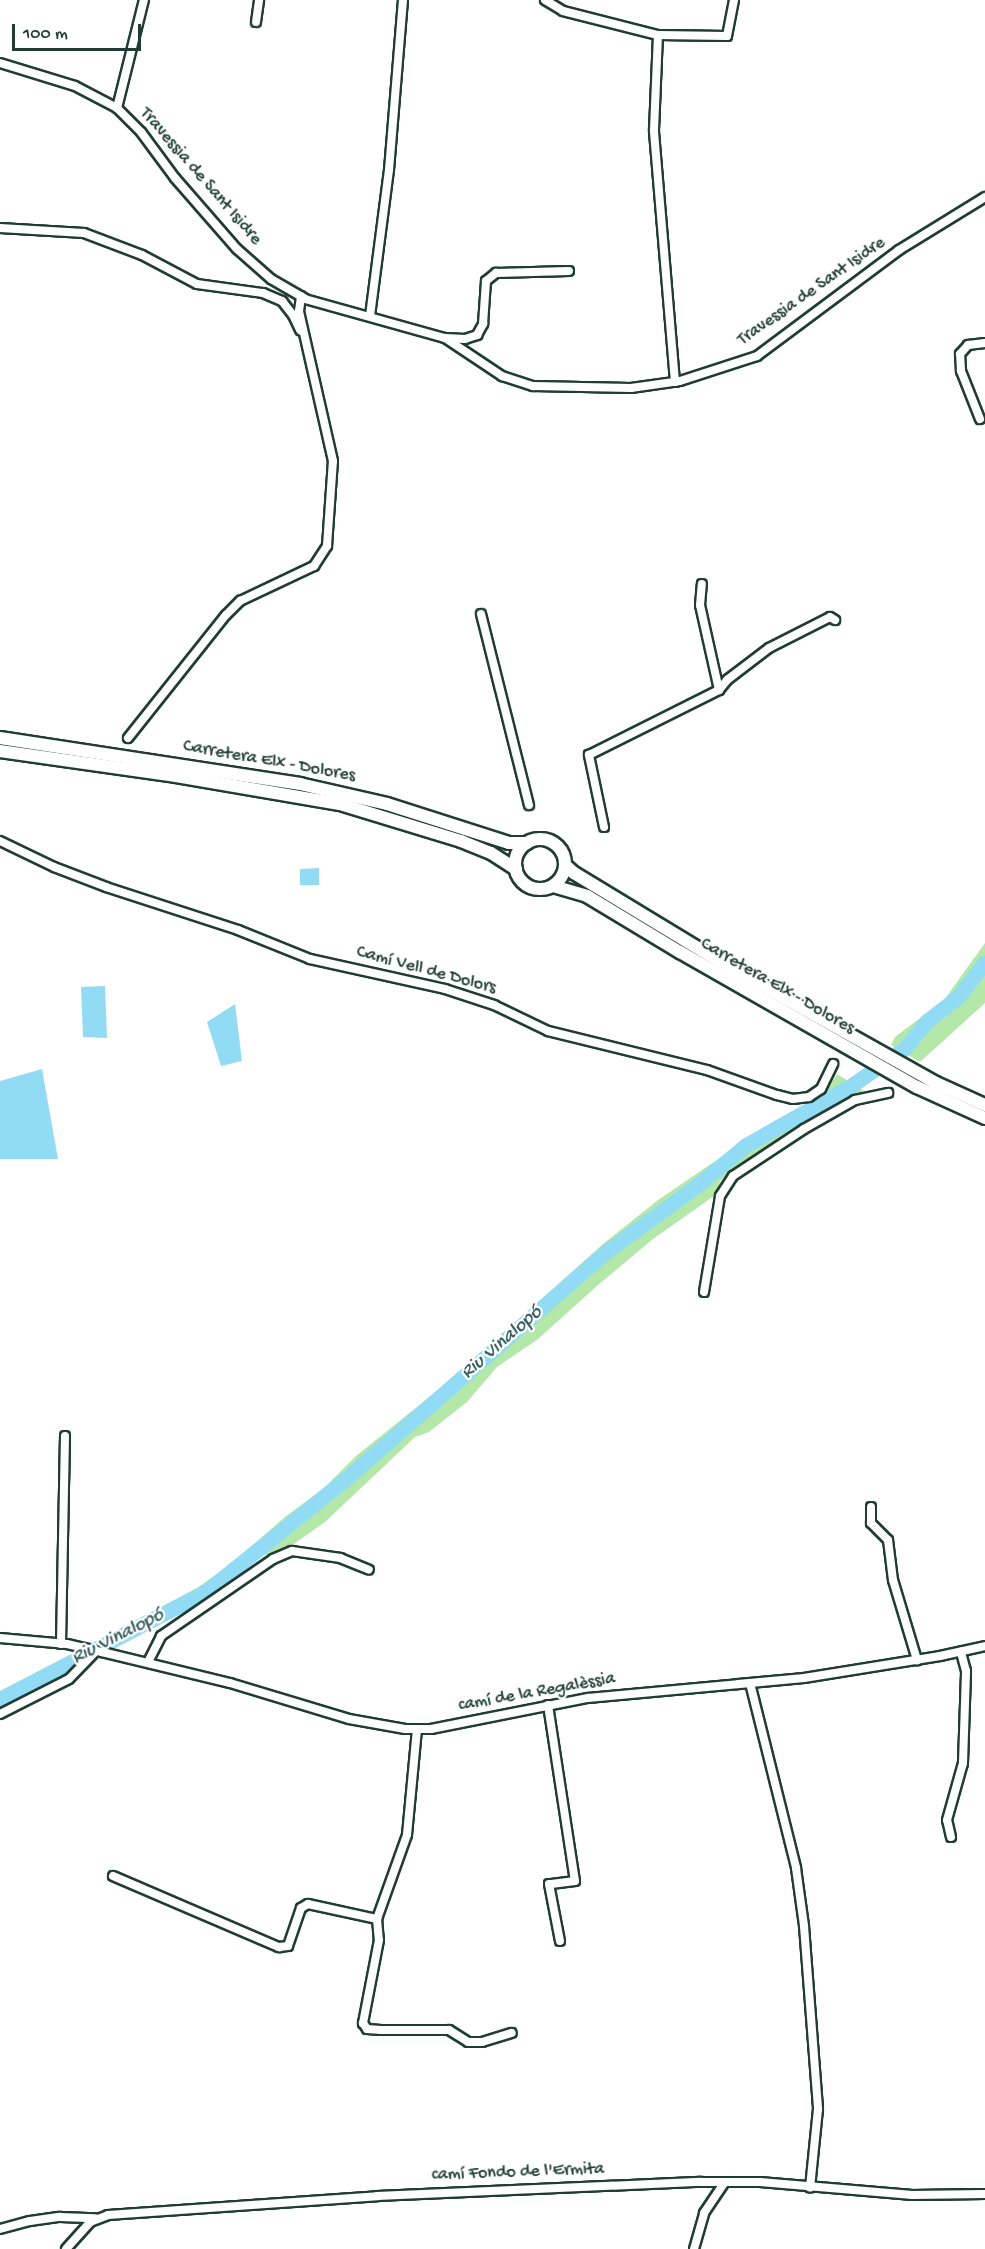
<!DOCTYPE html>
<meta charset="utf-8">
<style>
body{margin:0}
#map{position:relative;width:985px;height:2249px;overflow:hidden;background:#fff;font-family:"Gochi Hand",sans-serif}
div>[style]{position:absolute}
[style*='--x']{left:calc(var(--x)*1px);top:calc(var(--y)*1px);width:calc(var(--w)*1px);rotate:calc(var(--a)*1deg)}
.green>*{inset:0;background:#b3e8a9}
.water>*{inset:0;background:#92dbf4}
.river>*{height:15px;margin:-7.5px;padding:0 7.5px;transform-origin:7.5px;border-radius:7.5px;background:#92dbf4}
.roads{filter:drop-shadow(2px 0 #1f3d34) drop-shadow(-2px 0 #1f3d34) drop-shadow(0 2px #1f3d34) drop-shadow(0 -2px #1f3d34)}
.street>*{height:8px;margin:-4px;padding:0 4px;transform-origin:4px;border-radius:4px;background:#fff}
.secondary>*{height:12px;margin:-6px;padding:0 6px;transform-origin:6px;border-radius:6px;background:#fff}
.secondary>.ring{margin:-6px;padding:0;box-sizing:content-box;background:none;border:12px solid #fff;border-radius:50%}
span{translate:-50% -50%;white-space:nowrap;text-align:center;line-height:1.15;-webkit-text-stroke:4.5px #fff;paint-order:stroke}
.street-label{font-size:18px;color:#1f3d34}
.water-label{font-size:20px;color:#3c6464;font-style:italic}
.scale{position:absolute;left:12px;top:24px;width:129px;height:27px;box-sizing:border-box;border:3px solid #1f3d34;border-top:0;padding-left:8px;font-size:18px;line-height:21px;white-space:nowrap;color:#1f3d34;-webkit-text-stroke:4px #fff;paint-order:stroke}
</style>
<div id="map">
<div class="green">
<div style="clip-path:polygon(985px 943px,985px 1003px,920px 1062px,891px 1045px,895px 1037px,944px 1000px)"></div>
<div style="clip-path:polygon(837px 1074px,864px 1091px,805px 1122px,747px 1159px,721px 1180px,714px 1196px,653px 1239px,598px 1285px,538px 1339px,497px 1367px,467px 1402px,429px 1432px,415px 1437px,325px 1522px,291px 1546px,256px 1558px,202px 1599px,124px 1643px,116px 1645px,98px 1640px,197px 1588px,231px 1564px,286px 1516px,323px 1489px,356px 1456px,454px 1377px,603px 1244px,658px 1200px,758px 1132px,826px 1092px)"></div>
<div style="clip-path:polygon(66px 1657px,83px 1657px,64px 1677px,0 1708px,0 1691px)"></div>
</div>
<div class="water">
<div style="clip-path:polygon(319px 868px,319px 885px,300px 885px,300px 869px)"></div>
<div style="clip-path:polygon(105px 986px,107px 1038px,83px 1037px,81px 987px)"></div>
<div style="clip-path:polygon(235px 1004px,242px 1061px,221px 1066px,207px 1022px)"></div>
<div style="clip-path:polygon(42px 1069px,58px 1159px,0 1159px,0 1081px)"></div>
</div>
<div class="river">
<div style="--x:0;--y:1699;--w:231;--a:-27.6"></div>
<div style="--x:205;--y:1592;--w:176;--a:-38.8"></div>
<div style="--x:342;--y:1482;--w:352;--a:-41.1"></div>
<div style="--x:607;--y:1251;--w:114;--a:-36.1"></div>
<div style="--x:699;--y:1184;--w:61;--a:-39.7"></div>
<div style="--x:746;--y:1145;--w:122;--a:-29.5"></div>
<div style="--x:852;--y:1085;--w:65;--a:-34.9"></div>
<div style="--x:905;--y:1048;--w:35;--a:-51"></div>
<div style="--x:927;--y:1021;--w:39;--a:-38"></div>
<div style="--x:958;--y:997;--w:44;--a:-52.4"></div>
</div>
<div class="roads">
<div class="street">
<div style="--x:545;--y:0;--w:21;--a:31"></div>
<div style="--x:563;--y:11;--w:98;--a:14.2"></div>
<div style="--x:256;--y:22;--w:22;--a:-82"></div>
<div style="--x:0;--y:63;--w:78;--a:17"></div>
<div style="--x:75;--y:86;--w:47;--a:27.6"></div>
<div style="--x:117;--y:108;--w:34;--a:45"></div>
<div style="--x:141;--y:132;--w:57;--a:53.5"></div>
<div style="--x:175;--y:178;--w:94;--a:48.9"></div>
<div style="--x:237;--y:249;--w:45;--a:41.4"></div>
<div style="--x:271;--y:279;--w:39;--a:30"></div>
<div style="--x:305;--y:299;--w:145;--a:15.6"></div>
<div style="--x:445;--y:338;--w:69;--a:33.7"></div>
<div style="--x:502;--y:376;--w:33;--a:18"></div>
<div style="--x:533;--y:386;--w:98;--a:1.2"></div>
<div style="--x:631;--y:388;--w:49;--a:-8.1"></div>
<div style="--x:680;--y:381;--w:81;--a:-18"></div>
<div style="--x:757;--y:356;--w:177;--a:-36.7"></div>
<div style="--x:899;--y:250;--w:101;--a:-31.6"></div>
<div style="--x:117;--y:108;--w:111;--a:-76"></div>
<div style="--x:0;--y:228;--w:84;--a:3.4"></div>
<div style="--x:84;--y:233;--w:62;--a:20.8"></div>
<div style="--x:142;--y:255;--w:62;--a:27.8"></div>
<div style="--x:197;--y:284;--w:67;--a:7.8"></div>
<div style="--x:263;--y:293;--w:21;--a:23"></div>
<div style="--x:282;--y:301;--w:18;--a:52"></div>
<div style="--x:293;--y:315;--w:17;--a:65"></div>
<div style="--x:370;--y:316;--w:147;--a:-82.6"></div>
<div style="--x:389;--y:170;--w:171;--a:-85.3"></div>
<div style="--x:445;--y:338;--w:20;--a:3"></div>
<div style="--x:465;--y:339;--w:13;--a:-18"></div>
<div style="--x:477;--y:335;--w:13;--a:-61"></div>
<div style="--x:483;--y:324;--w:43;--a:-86"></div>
<div style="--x:486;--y:281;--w:13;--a:-39"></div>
<div style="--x:496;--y:273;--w:73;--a:-1.6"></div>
<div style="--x:675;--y:382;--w:253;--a:-94.8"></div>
<div style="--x:654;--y:130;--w:95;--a:-87.6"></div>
<div style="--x:658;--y:35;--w:69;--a:0.8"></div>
<div style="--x:727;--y:36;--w:37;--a:-79"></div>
<div style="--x:980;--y:419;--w:52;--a:-111.6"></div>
<div style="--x:961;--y:371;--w:17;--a:-93"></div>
<div style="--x:960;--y:354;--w:12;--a:-48"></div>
<div style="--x:968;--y:345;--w:17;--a:-7"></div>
<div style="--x:481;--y:614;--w:197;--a:75.9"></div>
<div style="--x:719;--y:690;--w:13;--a:-51"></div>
<div style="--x:727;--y:680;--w:53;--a:-37.3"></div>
<div style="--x:769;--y:648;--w:68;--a:-26.9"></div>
<div style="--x:830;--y:617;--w:6;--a:31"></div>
<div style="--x:128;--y:738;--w:157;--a:-51.5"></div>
<div style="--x:226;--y:615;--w:20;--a:-45"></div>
<div style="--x:240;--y:601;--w:82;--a:-25.3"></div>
<div style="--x:314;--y:566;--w:24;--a:-57"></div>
<div style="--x:327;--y:546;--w:85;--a:-86"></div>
<div style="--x:333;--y:461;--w:154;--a:-102.8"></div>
<div style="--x:299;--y:311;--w:15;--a:-82"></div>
<div style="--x:604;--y:827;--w:74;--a:-101.8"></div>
<div style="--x:589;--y:755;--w:145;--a:-26.6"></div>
<div style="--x:719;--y:690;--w:87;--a:-102.6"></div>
<div style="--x:700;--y:605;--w:21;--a:-85"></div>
<div style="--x:0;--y:841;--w:60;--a:25.7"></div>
<div style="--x:54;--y:867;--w:56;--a:21"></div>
<div style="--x:106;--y:887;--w:139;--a:18"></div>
<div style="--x:238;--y:930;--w:78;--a:21.9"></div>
<div style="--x:310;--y:959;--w:138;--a:12.5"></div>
<div style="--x:445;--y:989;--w:52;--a:18.1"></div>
<div style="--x:494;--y:1005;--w:60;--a:25.7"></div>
<div style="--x:548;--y:1031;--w:164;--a:13.8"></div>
<div style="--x:707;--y:1070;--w:74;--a:19.7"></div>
<div style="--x:777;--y:1095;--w:16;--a:14"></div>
<div style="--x:793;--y:1099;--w:16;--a:-7"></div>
<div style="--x:809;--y:1097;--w:14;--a:-34"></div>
<div style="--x:821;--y:1089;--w:28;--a:-64"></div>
<div style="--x:704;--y:1292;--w:97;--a:-80.5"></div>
<div style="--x:720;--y:1196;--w:24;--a:-57"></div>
<div style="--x:733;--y:1176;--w:85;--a:-33.5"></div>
<div style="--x:804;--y:1129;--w:59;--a:-29.6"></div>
<div style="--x:855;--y:1100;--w:34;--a:-12"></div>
<div style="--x:871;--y:1507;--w:16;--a:90"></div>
<div style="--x:871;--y:1523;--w:24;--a:45"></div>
<div style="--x:888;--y:1540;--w:40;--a:82.9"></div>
<div style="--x:893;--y:1580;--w:84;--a:73.3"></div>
<div style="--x:0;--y:1638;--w:67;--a:5.1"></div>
<div style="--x:67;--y:1644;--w:36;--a:13"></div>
<div style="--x:102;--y:1652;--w:132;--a:13.6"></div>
<div style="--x:230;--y:1683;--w:124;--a:16.8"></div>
<div style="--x:349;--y:1719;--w:57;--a:10.1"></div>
<div style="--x:405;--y:1729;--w:26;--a:0"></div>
<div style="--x:431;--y:1729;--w:160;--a:-11.2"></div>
<div style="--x:588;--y:1698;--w:217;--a:-5.3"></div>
<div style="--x:804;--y:1678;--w:138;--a:-9.2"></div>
<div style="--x:940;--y:1656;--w:46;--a:-12.5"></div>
<div style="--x:61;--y:1644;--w:208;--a:-88.9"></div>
<div style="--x:148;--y:1662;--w:29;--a:-63"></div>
<div style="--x:161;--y:1636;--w:136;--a:-34.5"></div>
<div style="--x:273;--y:1559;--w:21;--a:-23"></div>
<div style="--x:292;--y:1551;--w:49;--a:8.3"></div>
<div style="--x:340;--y:1558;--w:31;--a:22"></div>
<div style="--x:750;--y:1683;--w:191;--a:76"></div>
<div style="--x:796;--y:1868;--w:59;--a:82.1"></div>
<div style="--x:804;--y:1926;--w:184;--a:85.6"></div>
<div style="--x:818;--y:2109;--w:79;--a:95.8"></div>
<div style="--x:548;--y:1705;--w:178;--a:81.3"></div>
<div style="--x:575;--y:1881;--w:26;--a:173"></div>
<div style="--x:549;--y:1884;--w:58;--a:79.1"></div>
<div style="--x:0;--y:1714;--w:77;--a:-26.9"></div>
<div style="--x:69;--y:1679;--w:39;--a:-46"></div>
<div style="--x:417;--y:1729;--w:106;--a:95.4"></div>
<div style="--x:407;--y:1835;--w:89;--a:109.7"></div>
<div style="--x:377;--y:1919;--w:21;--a:85"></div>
<div style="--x:379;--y:1940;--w:85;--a:100.9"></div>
<div style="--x:363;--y:2023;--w:7;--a:56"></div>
<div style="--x:367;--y:2029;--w:14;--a:4"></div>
<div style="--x:381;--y:2030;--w:68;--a:0"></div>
<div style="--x:449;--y:2030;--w:22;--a:32"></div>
<div style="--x:468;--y:2042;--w:14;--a:0"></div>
<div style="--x:482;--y:2042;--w:31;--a:-17"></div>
<div style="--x:951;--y:1837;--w:17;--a:-103"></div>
<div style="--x:947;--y:1820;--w:59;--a:-74.3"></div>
<div style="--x:963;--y:1763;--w:92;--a:-88.1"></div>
<div style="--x:966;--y:1671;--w:20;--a:-105"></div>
<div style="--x:113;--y:1876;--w:181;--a:23.2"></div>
<div style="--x:279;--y:1947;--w:9;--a:-6"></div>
<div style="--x:288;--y:1946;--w:40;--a:-71.1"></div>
<div style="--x:301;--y:1908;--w:8;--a:-30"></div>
<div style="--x:308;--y:1904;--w:71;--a:12.3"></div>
<div style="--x:0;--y:2229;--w:31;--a:-15"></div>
<div style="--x:30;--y:2221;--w:30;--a:-8"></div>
<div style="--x:60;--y:2217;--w:35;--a:2"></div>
<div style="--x:66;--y:2249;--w:36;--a:-48"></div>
<div style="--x:90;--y:2222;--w:19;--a:-21"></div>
<div style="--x:108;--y:2215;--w:270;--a:-4"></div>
<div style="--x:377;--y:2196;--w:324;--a:-2.5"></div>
<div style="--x:701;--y:2182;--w:59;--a:0"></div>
<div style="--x:760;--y:2182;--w:153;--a:4.9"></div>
<div style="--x:912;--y:2195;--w:73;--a:-0.8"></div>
<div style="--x:694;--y:2249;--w:37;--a:-74"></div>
<div style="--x:704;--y:2213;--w:37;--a:-56"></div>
</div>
<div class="secondary">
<div style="--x:0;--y:738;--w:304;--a:8.7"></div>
<div style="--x:300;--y:784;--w:89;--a:12.9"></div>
<div style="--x:387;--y:804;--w:128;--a:17.7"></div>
<div style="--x:509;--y:843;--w:18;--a:0"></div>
<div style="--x:0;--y:751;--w:178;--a:8.1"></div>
<div style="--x:176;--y:776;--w:166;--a:9.7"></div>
<div style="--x:340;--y:804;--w:127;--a:17"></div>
<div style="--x:461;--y:841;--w:32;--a:22"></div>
<div style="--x:491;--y:853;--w:30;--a:33"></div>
<div class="ring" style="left:515px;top:839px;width:38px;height:38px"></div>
<div style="--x:565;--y:865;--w:12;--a:42"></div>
<div style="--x:574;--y:873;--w:184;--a:31.2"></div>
<div style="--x:731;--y:968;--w:235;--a:29.3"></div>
<div style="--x:936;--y:1083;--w:54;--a:24.2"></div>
<div style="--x:553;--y:886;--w:35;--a:16"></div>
<div style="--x:587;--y:896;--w:109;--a:31.1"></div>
<div style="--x:680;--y:952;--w:273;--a:29.7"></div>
<div style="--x:917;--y:1087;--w:75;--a:24.5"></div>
</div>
</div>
<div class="street-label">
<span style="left:200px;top:177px;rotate:49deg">Travessia de Sant Isidre</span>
<span style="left:812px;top:292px;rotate:-35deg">Travessia de Sant Isidre</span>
<span style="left:269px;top:762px;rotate:10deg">Carretera Elx - Dolores</span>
<span style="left:426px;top:971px;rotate:15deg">Camí Vell de Dolors</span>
<span style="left:777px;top:987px;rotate:30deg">Carretera Elx - Dolores</span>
<span style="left:537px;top:1693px;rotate:-10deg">camí de la Regalèssia</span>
<span style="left:518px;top:2173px;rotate:-2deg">camí Fondo de l'Ermita</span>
</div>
<div class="water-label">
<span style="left:502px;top:1343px;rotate:-41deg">Riu Vinalopó</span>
<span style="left:118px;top:1637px;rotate:-27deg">Riu Vinalopó</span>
</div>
<div class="scale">100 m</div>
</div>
